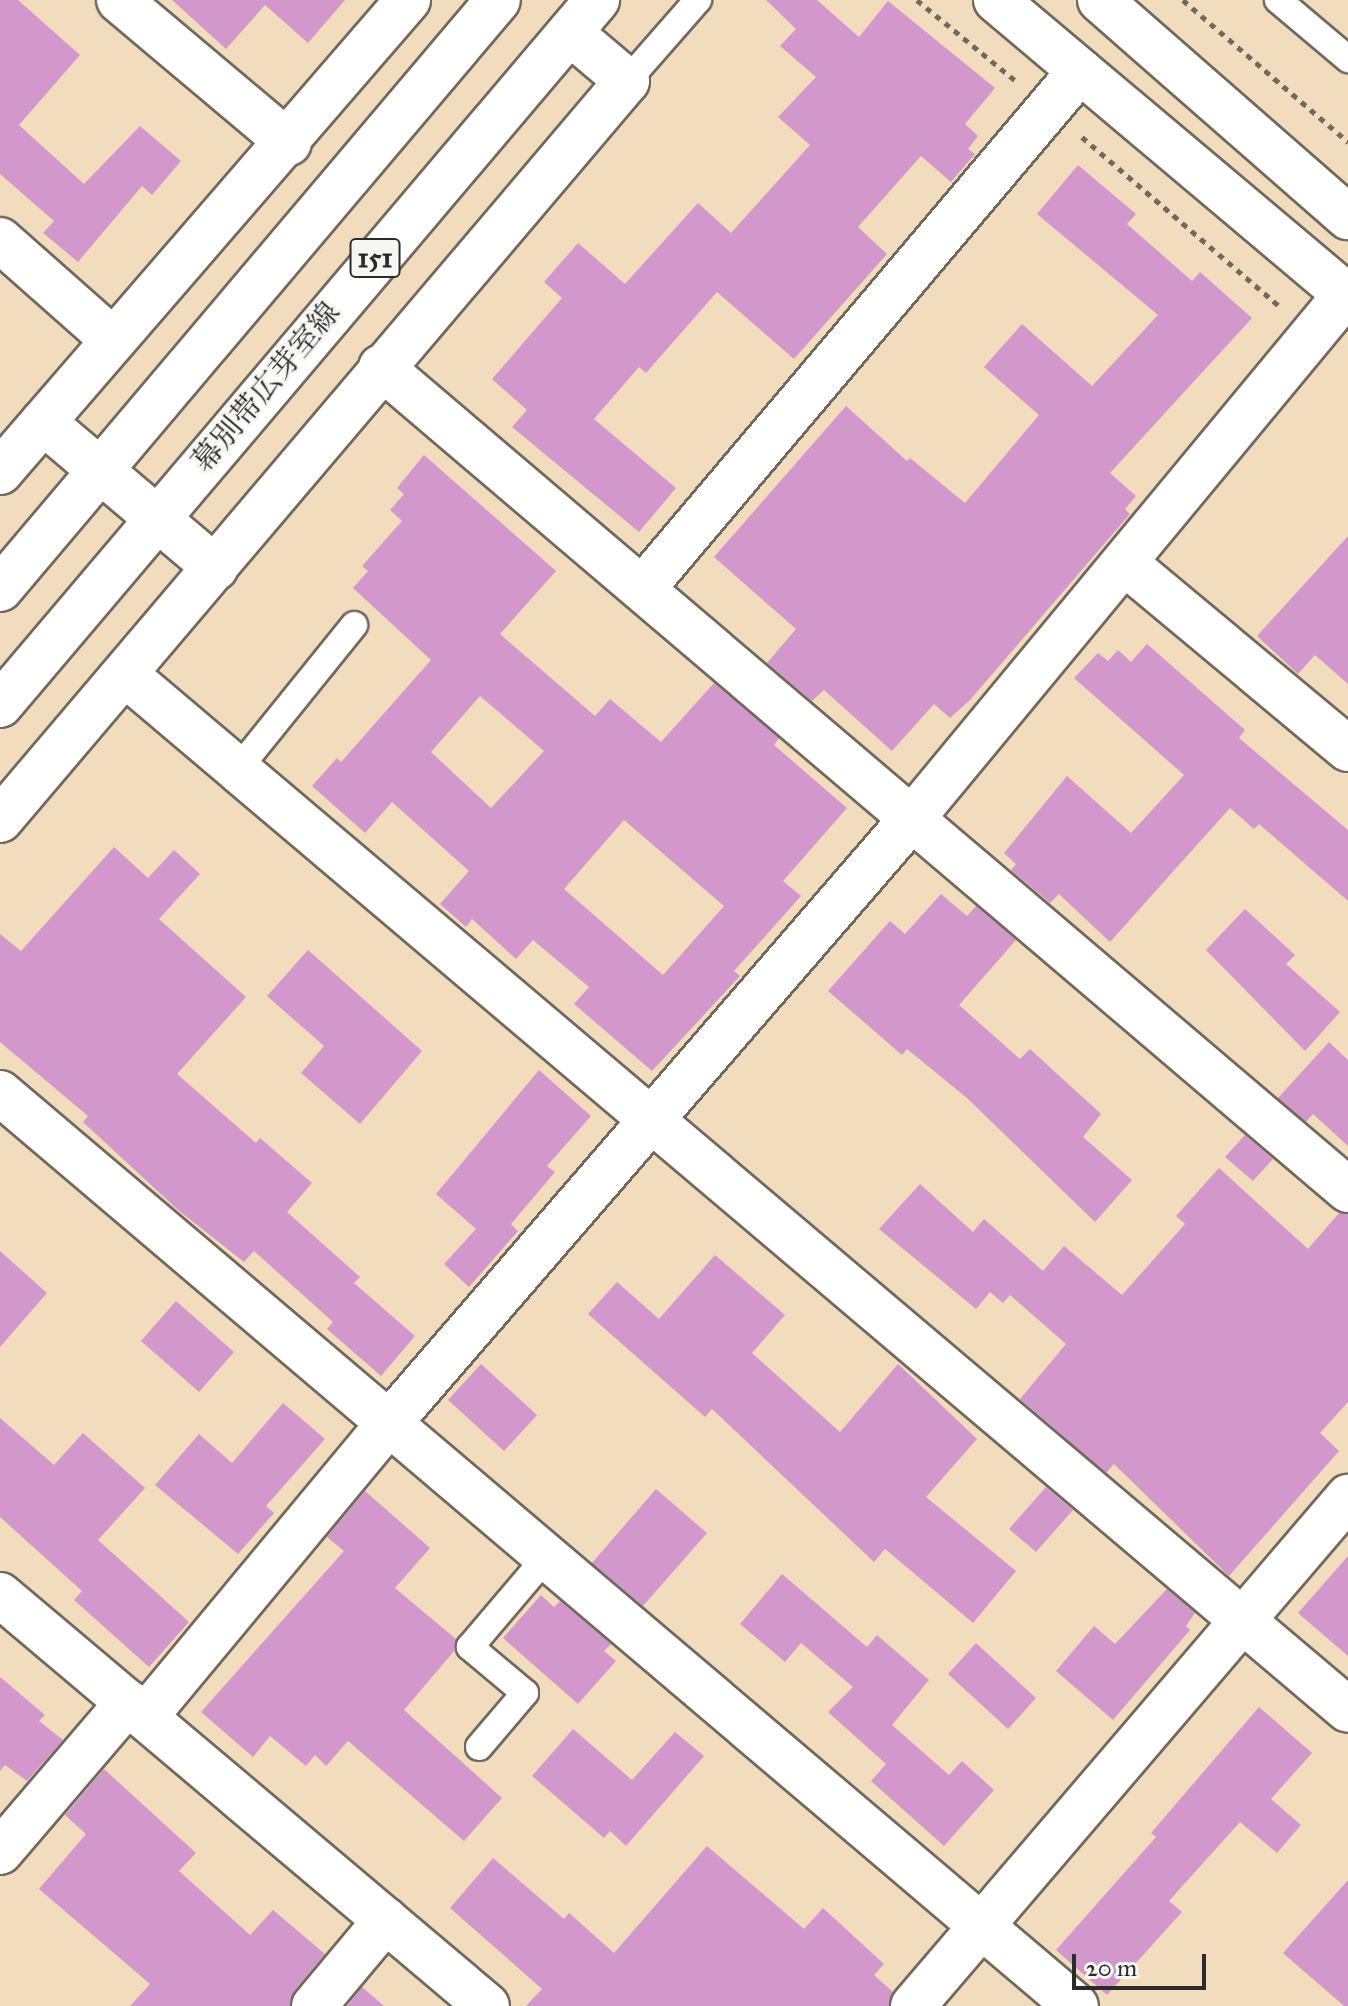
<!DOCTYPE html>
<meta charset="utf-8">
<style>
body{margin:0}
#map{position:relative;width:1348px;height:2006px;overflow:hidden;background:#f1ddbd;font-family:"IM FELL Great Primer","Noto Serif JP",serif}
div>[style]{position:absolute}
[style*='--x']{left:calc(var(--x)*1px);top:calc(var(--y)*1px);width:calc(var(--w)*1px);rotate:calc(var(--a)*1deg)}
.building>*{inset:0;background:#d298cc}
.path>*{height:5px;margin-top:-2.5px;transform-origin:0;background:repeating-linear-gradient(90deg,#70695e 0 6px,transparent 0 12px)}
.roads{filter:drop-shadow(2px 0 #70695e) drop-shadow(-2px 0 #70695e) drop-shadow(0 2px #70695e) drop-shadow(0 -2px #70695e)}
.service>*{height:26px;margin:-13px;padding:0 13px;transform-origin:13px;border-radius:13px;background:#fff}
.minor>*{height:44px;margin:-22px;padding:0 22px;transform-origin:22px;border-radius:22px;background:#fff}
.tertiary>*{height:44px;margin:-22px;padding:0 22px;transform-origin:22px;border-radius:22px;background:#fff}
.primary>*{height:44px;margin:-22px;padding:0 22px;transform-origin:22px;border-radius:22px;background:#fff}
span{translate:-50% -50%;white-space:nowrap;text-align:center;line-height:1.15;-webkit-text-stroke:6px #f6f6f2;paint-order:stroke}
.shield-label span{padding:2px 6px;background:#f6f6f2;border:2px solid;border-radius:6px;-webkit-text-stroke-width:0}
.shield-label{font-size:28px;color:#2b2b2b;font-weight:700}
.street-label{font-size:30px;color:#2b2b2b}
.scale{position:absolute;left:1072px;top:1954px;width:134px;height:36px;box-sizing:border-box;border:4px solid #2b2b2b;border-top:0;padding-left:10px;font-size:24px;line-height:28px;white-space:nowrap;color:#2b2b2b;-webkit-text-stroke:6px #f6f6f2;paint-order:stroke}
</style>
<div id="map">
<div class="building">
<div style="clip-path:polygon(0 0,18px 0,80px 55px,19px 125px,84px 184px,140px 126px,181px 161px,152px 195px,142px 186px,78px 262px,43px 233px,54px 221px,0 174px)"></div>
<div style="clip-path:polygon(172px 0,345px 0,308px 43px,265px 5px,226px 49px)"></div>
<div style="clip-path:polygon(766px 0,817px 0,859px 37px,888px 1px,995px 88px,965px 124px,978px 136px,968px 149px,975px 154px,951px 182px,921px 156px,858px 227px,887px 254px,794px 359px,717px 292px,646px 373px,639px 367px,594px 419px,676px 488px,639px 532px,512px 427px,527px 410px,492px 379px,562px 298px,544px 282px,578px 243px,625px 284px,698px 203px,731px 233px,810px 145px,778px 117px,816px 77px,780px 46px,796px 29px)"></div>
<div style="clip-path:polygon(1078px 165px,1136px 214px,1127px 224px,1192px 281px,1200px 272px,1252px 318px,1110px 473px,1136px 496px,1125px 509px,1130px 514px,970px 700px,950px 718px,934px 704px,892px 751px,824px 690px,812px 701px,767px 663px,796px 629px,714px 557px,846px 406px,907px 461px,910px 458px,965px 503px,1039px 415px,984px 367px,1022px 324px,1092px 386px,1158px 315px,1037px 214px)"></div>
<div style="clip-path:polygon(evenodd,424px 455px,556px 571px,500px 634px,595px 716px,610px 699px,661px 742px,714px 683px,779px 738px,774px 745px,847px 808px,783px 881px,801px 896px,734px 971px,740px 976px,652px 1071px,574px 1004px,589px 987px,533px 940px,516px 959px,472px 919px,466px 927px,440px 904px,469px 871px,392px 802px,365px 833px,312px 786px,337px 758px,341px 762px,431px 660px,353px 588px,368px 571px,362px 566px,402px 521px,390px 510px,404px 494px,397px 488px,424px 455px,480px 696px,544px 751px,491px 808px,431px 752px,480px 696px,424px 455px,624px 820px,724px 906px,663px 975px,564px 889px,624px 820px)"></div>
<div style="clip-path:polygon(1348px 536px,1348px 684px,1315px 655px,1298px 674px,1257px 636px)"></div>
<div style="clip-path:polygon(1147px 644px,1245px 730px,1239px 738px,1348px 830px,1348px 901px,1259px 824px,1254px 829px,1230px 808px,1110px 942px,1059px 894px,1050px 903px,1011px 870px,1016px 864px,1004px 853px,1067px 776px,1131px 833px,1184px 775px,1074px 678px,1098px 653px,1108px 661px,1118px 650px,1131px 662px)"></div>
<div style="clip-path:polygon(114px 847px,148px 878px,174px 850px,200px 874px,159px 919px,246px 997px,177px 1074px,256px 1143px,260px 1138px,312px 1183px,287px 1212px,360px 1277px,354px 1283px,415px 1336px,381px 1376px,327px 1329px,333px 1322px,254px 1251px,244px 1262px,178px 1210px,83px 1122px,88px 1116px,0 1042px,0 934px,21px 951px)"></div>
<div style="clip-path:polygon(941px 894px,967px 916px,976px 906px,1016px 940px,959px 1005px,1020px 1059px,1030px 1049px,1101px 1114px,1083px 1137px,1132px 1180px,1095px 1222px,967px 1098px,907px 1049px,902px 1055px,828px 991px,890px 921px,905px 934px)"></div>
<div style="clip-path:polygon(1245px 909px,1295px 955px,1286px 964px,1340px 1012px,1305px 1051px,1206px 950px)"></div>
<div style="clip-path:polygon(308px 950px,422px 1051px,360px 1124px,301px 1073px,324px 1046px,267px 996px)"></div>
<div style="clip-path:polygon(1329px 1042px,1348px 1060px,1348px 1146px,1313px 1114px,1306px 1122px,1278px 1098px)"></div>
<div style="clip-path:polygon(539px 1070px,591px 1116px,547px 1166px,555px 1172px,511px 1224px,518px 1231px,469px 1287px,444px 1264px,476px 1229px,436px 1194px)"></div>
<div style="clip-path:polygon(1245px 1135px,1273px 1159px,1253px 1181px,1225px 1157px)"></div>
<div style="clip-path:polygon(1219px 1168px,1308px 1249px,1339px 1213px,1348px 1214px,1348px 1402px,1320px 1433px,1339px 1451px,1229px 1576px,1114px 1464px,1106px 1473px,1020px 1399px,1066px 1344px,1010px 1295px,1003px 1303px,990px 1292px,976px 1309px,879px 1229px,920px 1184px,973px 1232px,984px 1219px,1043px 1271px,1064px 1246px,1122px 1295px,1185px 1224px,1176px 1216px)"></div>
<div style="clip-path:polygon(0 1251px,47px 1293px,0 1347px)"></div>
<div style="clip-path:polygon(715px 1255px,785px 1315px,752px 1353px,840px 1432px,898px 1364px,977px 1439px,926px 1497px,1016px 1571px,973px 1623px,885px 1549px,874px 1562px,712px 1409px,705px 1417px,588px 1314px,617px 1282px,659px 1319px)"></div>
<div style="clip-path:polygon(176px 1301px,234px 1352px,199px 1392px,141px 1341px)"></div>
<div style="clip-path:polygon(481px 1364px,537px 1415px,504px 1451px,448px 1400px)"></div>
<div style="clip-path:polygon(283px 1403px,325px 1439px,266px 1506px,274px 1513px,238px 1554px,155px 1485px,199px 1434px,232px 1463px)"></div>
<div style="clip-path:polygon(0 1418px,54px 1465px,83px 1433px,145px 1488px,98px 1540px,189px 1622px,149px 1667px,74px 1600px,82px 1591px,0 1517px)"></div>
<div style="clip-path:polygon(1046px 1487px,1073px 1510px,1036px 1552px,1009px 1529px)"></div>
<div style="clip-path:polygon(656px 1489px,707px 1533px,643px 1606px,592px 1563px)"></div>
<div style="clip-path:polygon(365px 1491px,430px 1548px,395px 1588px,456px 1639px,455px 1650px,404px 1710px,502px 1798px,464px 1841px,348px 1741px,326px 1766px,315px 1755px,306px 1766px,270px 1736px,253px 1757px,201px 1712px,344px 1551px,327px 1537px)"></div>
<div style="clip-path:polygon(1348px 1556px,1348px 1656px,1298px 1613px)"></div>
<div style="clip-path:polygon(782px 1574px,867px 1647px,877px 1635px,929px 1680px,892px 1725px,949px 1775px,962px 1761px,994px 1790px,944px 1846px,871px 1781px,886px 1764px,828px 1712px,853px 1687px,801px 1643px,785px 1662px,740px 1624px)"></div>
<div style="clip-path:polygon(1167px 1589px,1195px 1613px,1186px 1626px,1190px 1630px,1113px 1720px,1056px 1671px,1094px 1626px,1115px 1644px)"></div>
<div style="clip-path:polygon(541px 1595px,554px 1607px,560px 1601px,611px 1644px,604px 1651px,616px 1661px,578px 1704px,503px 1638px)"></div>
<div style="clip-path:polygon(976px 1643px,1036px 1698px,1008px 1729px,948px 1674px)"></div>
<div style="clip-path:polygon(0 1677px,45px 1715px,39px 1721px,63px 1740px,27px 1781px,5px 1765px,0 1771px)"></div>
<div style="clip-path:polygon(1259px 1707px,1312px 1753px,1271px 1799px,1301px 1825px,1277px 1853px,1240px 1822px,1169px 1901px,1182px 1912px,1107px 1995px,1056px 1950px,1156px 1837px,1151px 1833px)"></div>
<div style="clip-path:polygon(573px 1729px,632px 1780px,675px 1732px,704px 1756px,626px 1846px,610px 1831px,604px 1838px,532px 1776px)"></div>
<div style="clip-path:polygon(104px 1769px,196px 1853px,179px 1871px,250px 1935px,273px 1910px,325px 1954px,295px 1990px,290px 2006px,130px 2006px,150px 1984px,39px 1889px,86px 1834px,65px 1815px)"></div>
<div style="clip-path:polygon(707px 1846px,804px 1929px,823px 1908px,884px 1964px,874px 1975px,893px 1992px,889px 2006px,526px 2006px,542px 1989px,450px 1908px,493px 1858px,564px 1919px,569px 1913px,614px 1953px)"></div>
<div style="clip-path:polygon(1348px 1880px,1348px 2006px,1344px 2006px,1283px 1953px)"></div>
<div style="clip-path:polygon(362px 1987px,384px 2006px,347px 2006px)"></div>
</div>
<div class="path">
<div style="--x:917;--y:0;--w:128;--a:39.3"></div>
<div style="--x:1183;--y:0;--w:218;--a:40.7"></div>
<div style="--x:1082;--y:137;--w:261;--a:40.6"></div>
</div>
<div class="roads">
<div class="service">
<div style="--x:1278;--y:0;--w:92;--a:40.1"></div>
<div style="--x:627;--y:81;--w:108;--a:-48.8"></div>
<div style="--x:238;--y:769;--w:185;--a:-51.1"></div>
<div style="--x:479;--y:1747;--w:71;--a:-49.6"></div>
<div style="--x:525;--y:1693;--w:72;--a:-140.1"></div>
<div style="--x:470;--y:1647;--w:121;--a:-49.7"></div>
</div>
<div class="minor">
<div style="--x:119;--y:0;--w:222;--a:40.1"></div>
<div style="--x:0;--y:240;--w:151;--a:41.5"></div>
<div style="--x:381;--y:367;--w:1270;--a:40.4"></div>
<div style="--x:43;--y:422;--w:226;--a:40.2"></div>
<div style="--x:0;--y:472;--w:624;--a:-49.16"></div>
<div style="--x:1126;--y:564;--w:289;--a:39.8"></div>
<div style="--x:643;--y:588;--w:677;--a:-49.79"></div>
<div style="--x:126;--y:675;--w:1601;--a:40.26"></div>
<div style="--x:0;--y:820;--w:969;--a:-49.69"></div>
<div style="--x:627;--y:81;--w:75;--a:-139.9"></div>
<div style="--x:0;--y:1093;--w:1411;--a:40.32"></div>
<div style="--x:0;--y:1595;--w:637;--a:40.16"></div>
<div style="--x:145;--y:1717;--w:383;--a:-50.3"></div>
<div style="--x:390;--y:1422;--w:801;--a:-49.15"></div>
<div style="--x:914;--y:816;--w:678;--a:-50.39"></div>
<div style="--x:0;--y:1852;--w:197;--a:-49.5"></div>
<div style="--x:314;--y:2006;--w:112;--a:-50.1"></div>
<div style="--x:913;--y:2006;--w:670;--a:-49.48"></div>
</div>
<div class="tertiary">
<div style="--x:996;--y:0;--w:460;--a:40.1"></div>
<div style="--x:1100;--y:0;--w:330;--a:41.2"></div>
</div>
<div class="primary">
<div style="--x:0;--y:589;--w:771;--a:-49.79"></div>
<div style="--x:0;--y:705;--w:924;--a:-49.74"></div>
</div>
</div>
<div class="shield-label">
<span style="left:375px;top:258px">151</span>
</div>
<div class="street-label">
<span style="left:266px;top:387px;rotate:-50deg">幕別帯広芽室線</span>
</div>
<div class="scale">20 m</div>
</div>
